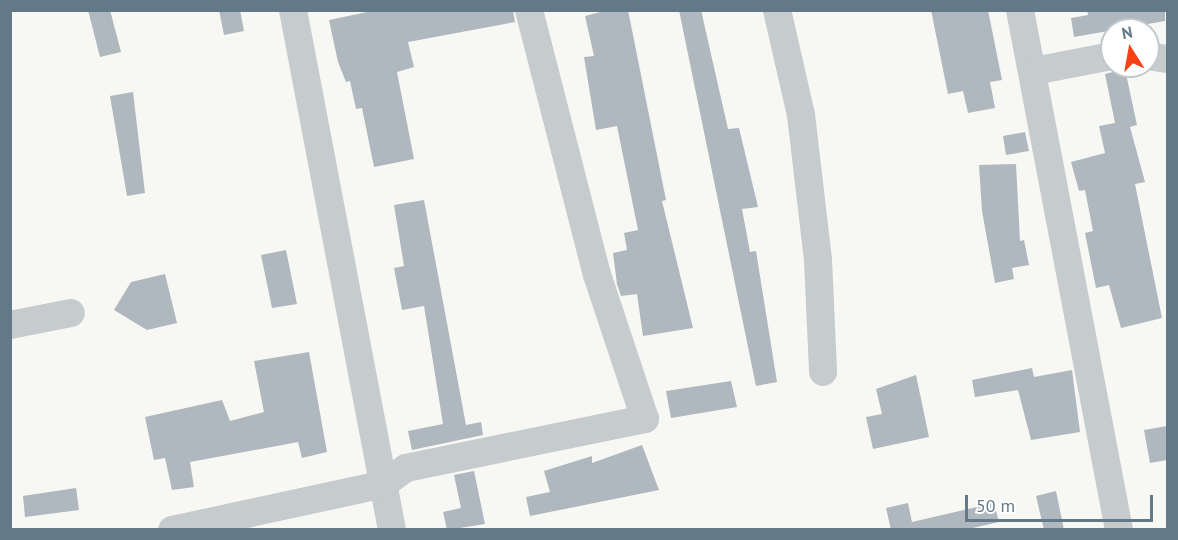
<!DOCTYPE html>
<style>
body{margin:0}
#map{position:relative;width:1178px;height:540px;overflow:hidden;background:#f7f7f3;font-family:"PT Sans",sans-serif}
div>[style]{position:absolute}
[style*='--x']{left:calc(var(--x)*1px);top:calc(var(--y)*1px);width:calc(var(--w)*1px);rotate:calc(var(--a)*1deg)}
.building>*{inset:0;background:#afb8be}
.minor>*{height:28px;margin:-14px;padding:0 14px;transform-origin:14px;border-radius:14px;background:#c6cbce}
span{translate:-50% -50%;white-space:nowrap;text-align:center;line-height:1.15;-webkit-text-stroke:6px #fff;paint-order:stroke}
.frame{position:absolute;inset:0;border:12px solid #637988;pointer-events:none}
.north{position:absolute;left:1100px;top:18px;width:60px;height:60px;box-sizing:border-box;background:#fff;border:2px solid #c1c9cf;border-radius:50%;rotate:349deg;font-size:16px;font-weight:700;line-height:24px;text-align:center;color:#637988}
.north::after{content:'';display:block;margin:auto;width:21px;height:27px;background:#f64115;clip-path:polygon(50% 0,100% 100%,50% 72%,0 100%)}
.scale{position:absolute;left:965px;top:495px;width:188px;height:27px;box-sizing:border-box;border:3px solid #637988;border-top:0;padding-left:8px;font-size:18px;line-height:21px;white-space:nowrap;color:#637988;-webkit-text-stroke:4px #fff;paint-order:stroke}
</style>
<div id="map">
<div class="building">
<div style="clip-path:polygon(88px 10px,110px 10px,121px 52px,100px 57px)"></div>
<div style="clip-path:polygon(219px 10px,240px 10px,244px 31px,224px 35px)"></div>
<div style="clip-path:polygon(377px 10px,513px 10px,515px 22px,408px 42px,414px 67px,397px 72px,414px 159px,374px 167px,362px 108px,356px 109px,350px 81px,346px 82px,338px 62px,329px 20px)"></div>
<div style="clip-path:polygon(608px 10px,628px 10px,666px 200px,662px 201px,693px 328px,643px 336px,637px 294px,621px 296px,617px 284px,613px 253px,627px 250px,624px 233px,638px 230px,617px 126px,596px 130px,584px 57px,594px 56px,585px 16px)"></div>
<div style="clip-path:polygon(679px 10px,701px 10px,728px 129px,739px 128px,758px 207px,742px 209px,750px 252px,756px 251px,777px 382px,756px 386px)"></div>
<div style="clip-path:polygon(931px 10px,988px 10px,1002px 80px,990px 82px,995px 108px,968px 113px,963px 91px,948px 94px)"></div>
<div style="clip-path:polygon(1087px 10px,1165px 10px,1165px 21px,1074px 37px,1071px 18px,1088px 15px)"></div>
<div style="clip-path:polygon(1125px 69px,1137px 125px,1130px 127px,1145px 182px,1135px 184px,1162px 318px,1121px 328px,1109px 285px,1096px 288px,1085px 233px,1093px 231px,1085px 190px,1079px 191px,1071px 162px,1105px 153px,1099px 126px,1115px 123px,1105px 74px)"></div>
<div style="clip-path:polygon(133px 92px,145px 193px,127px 196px,110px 96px)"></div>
<div style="clip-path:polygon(1025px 132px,1029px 151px,1006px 155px,1003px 136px)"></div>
<div style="clip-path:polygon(1016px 164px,1020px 241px,1024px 240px,1029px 265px,1012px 268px,1014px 279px,995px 283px,982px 211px,979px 165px)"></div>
<div style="clip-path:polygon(424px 200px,466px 425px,481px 422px,483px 435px,412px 450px,408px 431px,443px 424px,424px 306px,402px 310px,394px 268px,404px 266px,394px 205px)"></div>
<div style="clip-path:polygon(286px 250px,297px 304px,272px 308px,261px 255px)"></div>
<div style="clip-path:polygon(165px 274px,177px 323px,147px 330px,114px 310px,131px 282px)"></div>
<div style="clip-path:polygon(309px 352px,327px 452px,302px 458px,298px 442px,190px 462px,194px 487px,172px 490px,165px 458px,154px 460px,145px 417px,222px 400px,230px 421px,264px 412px,254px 361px)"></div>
<div style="clip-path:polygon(1032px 368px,1034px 377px,1072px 370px,1080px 432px,1031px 440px,1018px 390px,975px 397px,972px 380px)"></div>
<div style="clip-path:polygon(916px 375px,929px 437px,873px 449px,866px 417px,882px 414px,876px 389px)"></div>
<div style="clip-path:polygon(731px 381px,737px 407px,671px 418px,666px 391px)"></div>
<div style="clip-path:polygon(1167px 426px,1167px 460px,1150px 463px,1144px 430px)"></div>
<div style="clip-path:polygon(642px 445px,659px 490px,530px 516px,526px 497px,550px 492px,544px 471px,592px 456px,592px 463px)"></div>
<div style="clip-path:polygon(474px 471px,485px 524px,447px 530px,443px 512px,461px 508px,454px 475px)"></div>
<div style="clip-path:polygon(76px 488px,79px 510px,25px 517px,23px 496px)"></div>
<div style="clip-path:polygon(1056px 491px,1064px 530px,1044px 530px,1036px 496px)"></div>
<div style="clip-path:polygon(908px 503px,912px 522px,994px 503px,999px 522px,964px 530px,891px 530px,886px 508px)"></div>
</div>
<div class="minor">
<div style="--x:293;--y:10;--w:529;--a:79.22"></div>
<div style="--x:777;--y:10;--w:108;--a:77.1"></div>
<div style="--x:801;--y:115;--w:146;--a:83.3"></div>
<div style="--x:818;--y:260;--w:112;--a:87.4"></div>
<div style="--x:1020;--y:10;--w:529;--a:79.22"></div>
<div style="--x:1148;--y:56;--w:20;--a:9"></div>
<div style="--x:1034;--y:71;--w:79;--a:-10.9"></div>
<div style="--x:10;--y:325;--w:62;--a:-11.1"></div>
<div style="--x:172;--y:530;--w:217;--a:-12.2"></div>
<div style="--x:384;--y:484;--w:27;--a:-36"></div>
<div style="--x:406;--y:468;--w:244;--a:-11.6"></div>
<div style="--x:645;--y:419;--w:152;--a:-108.4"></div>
<div style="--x:597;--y:275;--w:274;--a:-104.4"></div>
</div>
<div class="frame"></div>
<div class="north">N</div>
<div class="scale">50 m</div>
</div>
